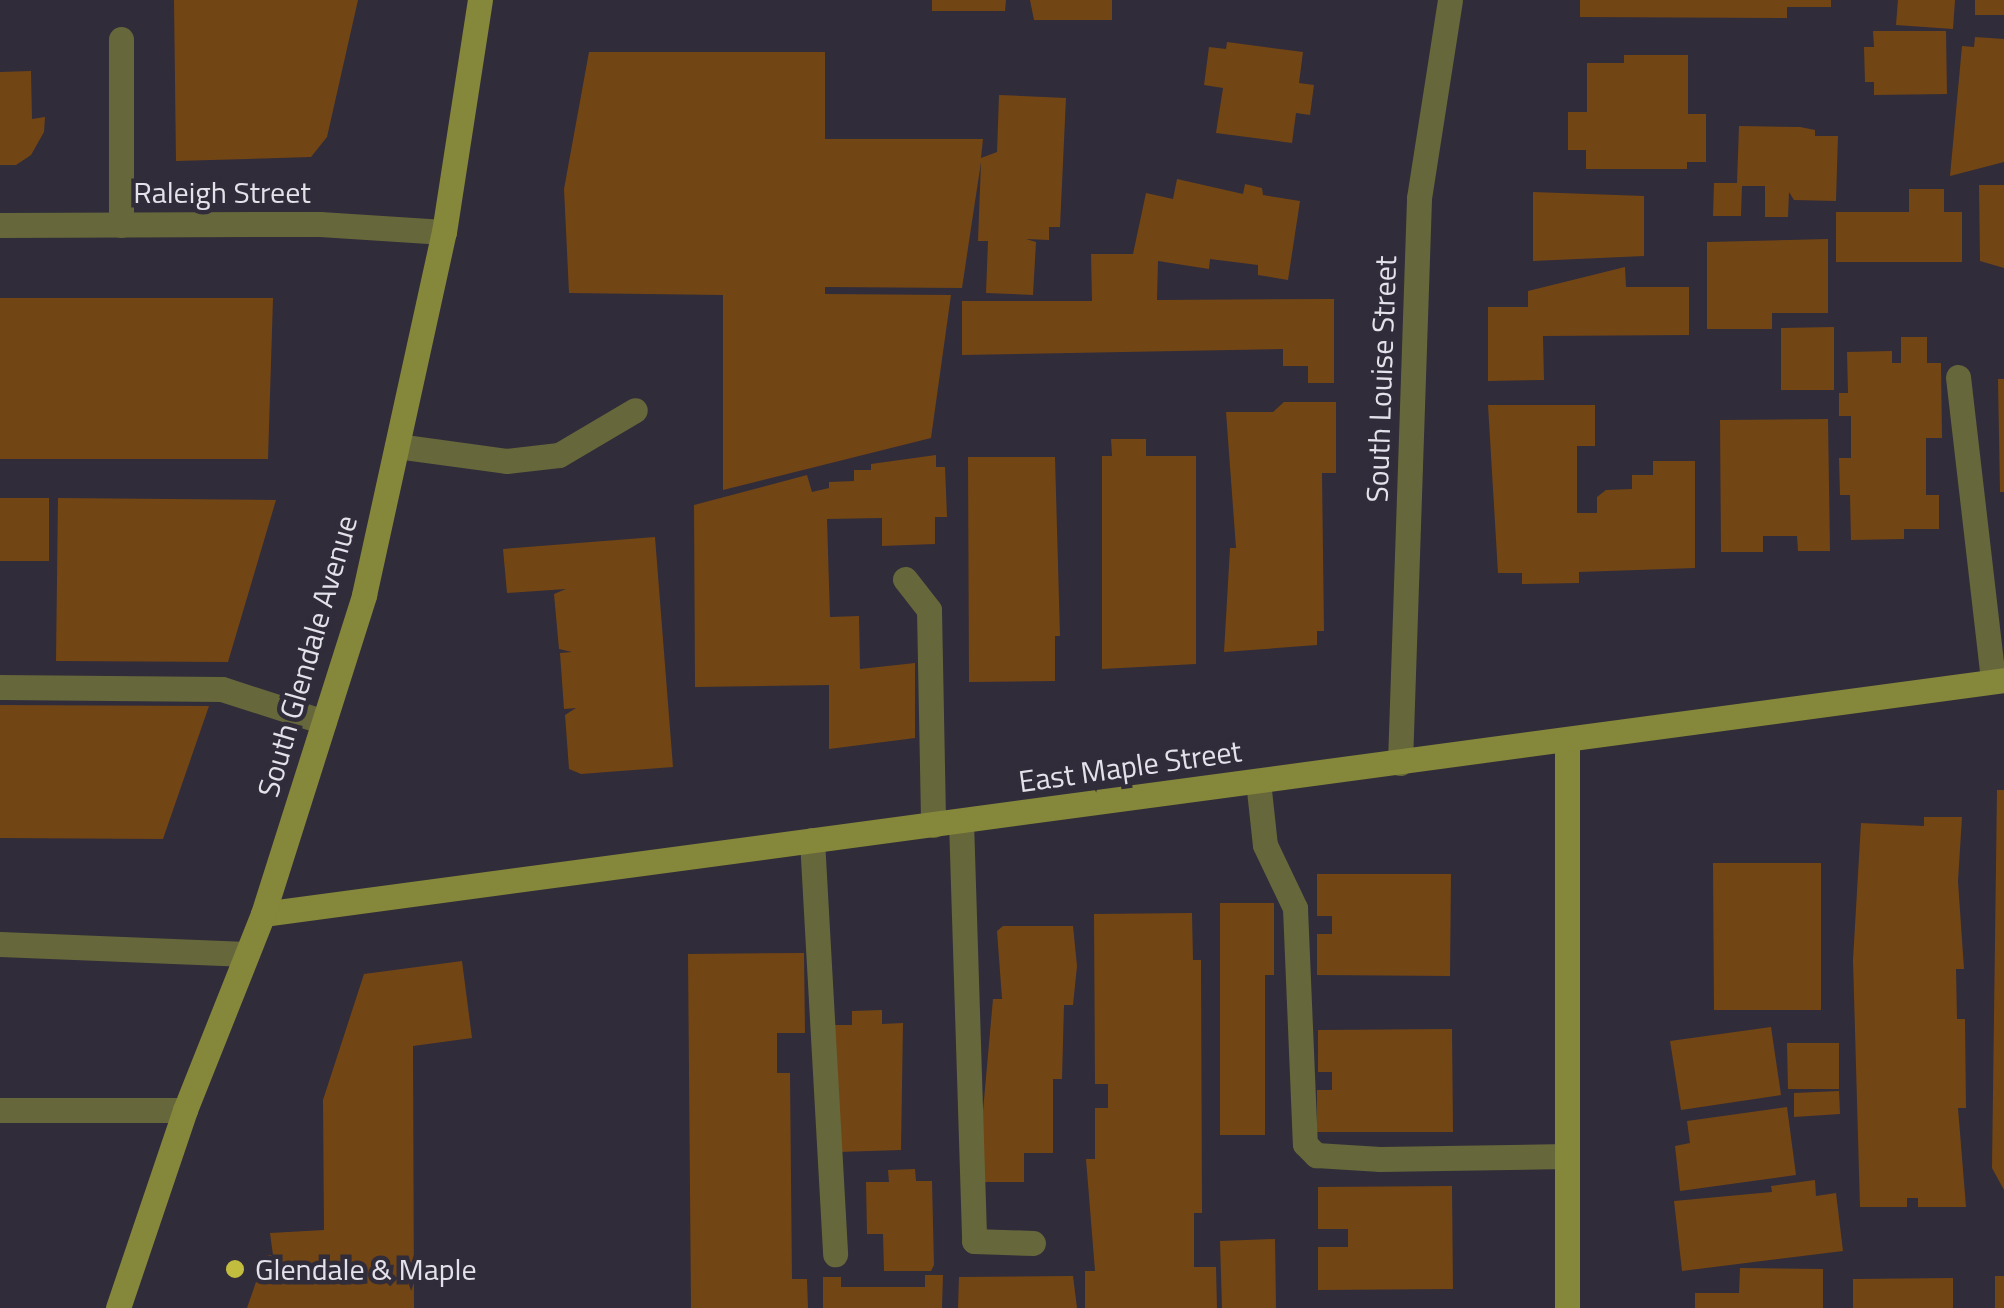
<!DOCTYPE html>
<style>
body{margin:0}
#map{position:relative;width:2004px;height:1308px;overflow:hidden;background:#302c3a;font-family:"Titillium Web",sans-serif}
div>[style]{position:absolute}
[style*='--x']{left:calc(var(--x)*1px);top:calc(var(--y)*1px);width:calc(var(--w)*1px);rotate:calc(var(--a)*1deg)}
.building>*{inset:0;background:#724515}
.lane>*{height:25px;margin:-12.5px;padding:0 12.5px;transform-origin:12.5px;border-radius:12.5px;background:#66673a}
.street>*{height:25px;margin:-12.5px;padding:0 12.5px;transform-origin:12.5px;border-radius:12.5px;background:#66673a}
.secondary>*{height:25px;margin:-12.5px;padding:0 12.5px;transform-origin:12.5px;border-radius:12.5px;background:#85873a}
.dots>*{width:28px;height:28px;translate:-50% -50%;box-sizing:border-box;border:5px solid #302c3a;border-radius:50%}
span{translate:-50% -50%;white-space:nowrap;text-align:center;line-height:1.15;-webkit-text-stroke:9px #302c3a;paint-order:stroke}
.street-label{font-size:30px;color:#e3e1ea}
.poi-label{font-size:30px;color:#e3e1ea}
.left{translate:0 -50%;text-align:left}
</style>
<div id="map">
<div class="building">
<div style="clip-path:polygon(174px 0,358px 0,327px 137px,311px 157px,176px 161px)"></div>
<div style="clip-path:polygon(932px 0,1006px 0,1005px 11px,932px 11px)"></div>
<div style="clip-path:polygon(1030px 0,1112px 0,1112px 20px,1034px 20px)"></div>
<div style="clip-path:polygon(1580px 0,1831px 0,1831px 7px,1787px 7px,1787px 18px,1580px 17px)"></div>
<div style="clip-path:polygon(1898px 0,1955px 0,1953px 29px,1896px 25px)"></div>
<div style="clip-path:polygon(1975px 0,2004px 0,2004px 15px,1975px 15px)"></div>
<div style="clip-path:polygon(1873px 31px,1946px 31px,1947px 94px,1874px 95px,1874px 82px,1865px 82px,1864px 47px,1874px 47px)"></div>
<div style="clip-path:polygon(1975px 37px,2004px 39px,2004px 162px,1950px 176px,1962px 46px,1974px 47px)"></div>
<div style="clip-path:polygon(1227px 42px,1303px 52px,1299px 83px,1314px 85px,1310px 115px,1296px 113px,1292px 143px,1216px 133px,1223px 88px,1204px 85px,1209px 47px,1226px 49px)"></div>
<div style="clip-path:polygon(589px 52px,825px 52px,825px 139px,983px 139px,981px 158px,997px 152px,999px 95px,1066px 98px,1060px 227px,1049px 227px,1049px 240px,1026px 239px,1036px 242px,1033px 295px,986px 293px,988px 241px,978px 241px,981px 162px,962px 288px,825px 287px,825px 294px,951px 295px,931px 438px,723px 490px,723px 295px,569px 293px,564px 189px)"></div>
<div style="clip-path:polygon(1624px 55px,1688px 55px,1688px 114px,1706px 114px,1706px 162px,1687px 162px,1687px 169px,1586px 169px,1586px 150px,1568px 150px,1568px 112px,1587px 112px,1587px 63px,1624px 63px)"></div>
<div style="clip-path:polygon(31px 71px,32px 119px,45px 117px,44px 132px,31px 155px,16px 165px,0 165px,0 72px)"></div>
<div style="clip-path:polygon(1739px 126px,1800px 127px,1815px 130px,1815px 136px,1838px 136px,1836px 201px,1794px 200px,1789px 192px,1788px 217px,1765px 217px,1765px 186px,1742px 186px,1741px 216px,1713px 216px,1714px 183px,1737px 183px)"></div>
<div style="clip-path:polygon(1177px 179px,1243px 194px,1245px 184px,1262px 188px,1263px 195px,1300px 201px,1288px 280px,1258px 275px,1258px 265px,1210px 259px,1209px 269px,1158px 261px,1157px 300px,1334px 299px,1334px 383px,1308px 383px,1308px 366px,1283px 366px,1283px 349px,962px 355px,962px 301px,1092px 301px,1091px 254px,1133px 254px,1146px 193px,1173px 199px)"></div>
<div style="clip-path:polygon(1979px 185px,2004px 185px,2004px 268px,1980px 261px)"></div>
<div style="clip-path:polygon(1909px 189px,1944px 189px,1944px 212px,1962px 212px,1962px 262px,1836px 262px,1836px 212px,1909px 212px)"></div>
<div style="clip-path:polygon(1533px 192px,1644px 196px,1644px 256px,1533px 261px)"></div>
<div style="clip-path:polygon(1828px 239px,1828px 313px,1772px 313px,1772px 329px,1707px 329px,1707px 242px)"></div>
<div style="clip-path:polygon(1625px 267px,1626px 287px,1689px 287px,1689px 335px,1543px 336px,1544px 380px,1488px 381px,1488px 307px,1528px 307px,1528px 291px)"></div>
<div style="clip-path:polygon(0 298px,273px 298px,268px 459px,0 459px)"></div>
<div style="clip-path:polygon(1834px 327px,1834px 390px,1781px 390px,1781px 328px)"></div>
<div style="clip-path:polygon(1901px 337px,1927px 337px,1927px 363px,1941px 363px,1942px 438px,1926px 438px,1926px 495px,1939px 495px,1939px 529px,1904px 529px,1904px 539px,1851px 540px,1850px 495px,1840px 495px,1839px 458px,1851px 458px,1851px 416px,1839px 416px,1839px 393px,1848px 393px,1847px 352px,1892px 351px,1892px 363px,1901px 363px)"></div>
<div style="clip-path:polygon(1998px 379px,2004px 379px,2004px 492px,2000px 492px)"></div>
<div style="clip-path:polygon(1284px 402px,1336px 402px,1336px 473px,1322px 473px,1324px 631px,1317px 631px,1317px 645px,1224px 652px,1230px 548px,1236px 548px,1226px 412px,1273px 412px)"></div>
<div style="clip-path:polygon(1488px 405px,1595px 405px,1595px 446px,1577px 446px,1577px 513px,1597px 513px,1597px 497px,1606px 490px,1632px 489px,1632px 475px,1653px 475px,1653px 461px,1695px 461px,1695px 568px,1579px 572px,1579px 583px,1522px 584px,1522px 573px,1498px 573px)"></div>
<div style="clip-path:polygon(1828px 419px,1830px 551px,1798px 551px,1797px 536px,1763px 536px,1763px 552px,1721px 552px,1720px 420px)"></div>
<div style="clip-path:polygon(1111px 439px,1146px 439px,1146px 456px,1196px 456px,1196px 664px,1102px 669px,1102px 456px,1112px 456px)"></div>
<div style="clip-path:polygon(936px 455px,936px 467px,945px 467px,947px 517px,935px 517px,935px 544px,882px 546px,882px 518px,827px 519px,830px 617px,859px 616px,860px 669px,915px 663px,915px 738px,829px 749px,829px 685px,695px 687px,694px 505px,807px 475px,812px 492px,829px 488px,829px 482px,854px 481px,854px 470px,871px 470px,871px 464px)"></div>
<div style="clip-path:polygon(968px 457px,1055px 457px,1060px 636px,1055px 636px,1055px 681px,969px 682px)"></div>
<div style="clip-path:polygon(0 498px,49px 498px,49px 561px,0 561px)"></div>
<div style="clip-path:polygon(58px 498px,276px 500px,228px 662px,56px 661px)"></div>
<div style="clip-path:polygon(655px 537px,673px 767px,581px 774px,569px 769px,565px 715px,576px 708px,564px 709px,560px 653px,572px 652px,559px 649px,554px 594px,566px 589px,507px 593px,503px 549px)"></div>
<div style="clip-path:polygon(0 705px,209px 706px,163px 839px,0 838px)"></div>
<div style="clip-path:polygon(1997px 790px,2004px 790px,2004px 1190px,1992px 1168px)"></div>
<div style="clip-path:polygon(1924px 817px,1962px 817px,1958px 881px,1964px 969px,1956px 969px,1957px 1019px,1965px 1019px,1966px 1108px,1958px 1108px,1966px 1207px,1918px 1207px,1918px 1198px,1907px 1198px,1907px 1207px,1860px 1207px,1853px 960px,1861px 823px,1924px 826px)"></div>
<div style="clip-path:polygon(1713px 863px,1821px 863px,1821px 1010px,1714px 1010px)"></div>
<div style="clip-path:polygon(1317px 874px,1451px 874px,1450px 976px,1317px 975px,1317px 934px,1332px 934px,1332px 916px,1317px 916px)"></div>
<div style="clip-path:polygon(1220px 903px,1274px 903px,1274px 975px,1265px 975px,1265px 1135px,1220px 1135px)"></div>
<div style="clip-path:polygon(1192px 913px,1193px 960px,1201px 960px,1202px 1213px,1194px 1213px,1194px 1267px,1216px 1267px,1217px 1308px,1085px 1308px,1085px 1271px,1095px 1271px,1086px 1159px,1095px 1159px,1095px 1108px,1108px 1108px,1108px 1084px,1095px 1084px,1094px 914px)"></div>
<div style="clip-path:polygon(1003px 926px,1073px 926px,1077px 966px,1073px 1005px,1064px 1005px,1062px 1079px,1053px 1079px,1053px 1153px,1024px 1153px,1024px 1182px,983px 1182px,977px 1111px,983px 1111px,993px 999px,1002px 999px,997px 931px)"></div>
<div style="clip-path:polygon(804px 953px,805px 1033px,777px 1033px,777px 1073px,790px 1073px,792px 1279px,807px 1279px,808px 1308px,691px 1308px,688px 954px)"></div>
<div style="clip-path:polygon(462px 961px,472px 1038px,413px 1046px,414px 1308px,247px 1308px,265px 1256px,273px 1255px,270px 1233px,324px 1230px,323px 1100px,364px 974px)"></div>
<div style="clip-path:polygon(882px 1010px,882px 1024px,903px 1023px,901px 1150px,838px 1152px,832px 1025px,852px 1025px,852px 1011px)"></div>
<div style="clip-path:polygon(1771px 1027px,1781px 1095px,1681px 1110px,1670px 1041px)"></div>
<div style="clip-path:polygon(1452px 1029px,1453px 1132px,1317px 1132px,1317px 1090px,1332px 1090px,1332px 1072px,1318px 1072px,1318px 1030px)"></div>
<div style="clip-path:polygon(1787px 1043px,1839px 1043px,1839px 1089px,1788px 1089px)"></div>
<div style="clip-path:polygon(1839px 1091px,1840px 1114px,1794px 1117px,1794px 1093px)"></div>
<div style="clip-path:polygon(1787px 1107px,1796px 1175px,1680px 1191px,1675px 1146px,1690px 1143px,1687px 1121px)"></div>
<div style="clip-path:polygon(915px 1169px,916px 1181px,932px 1181px,934px 1265px,931px 1271px,884px 1271px,883px 1234px,867px 1234px,866px 1182px,889px 1182px,888px 1170px)"></div>
<div style="clip-path:polygon(1815px 1180px,1816px 1196px,1836px 1193px,1843px 1251px,1682px 1271px,1674px 1201px,1772px 1192px,1771px 1186px)"></div>
<div style="clip-path:polygon(1452px 1186px,1453px 1289px,1318px 1290px,1318px 1247px,1348px 1247px,1348px 1229px,1318px 1229px,1318px 1187px)"></div>
<div style="clip-path:polygon(1275px 1239px,1276px 1308px,1222px 1308px,1220px 1241px)"></div>
<div style="clip-path:polygon(1740px 1268px,1823px 1269px,1823px 1308px,1695px 1308px,1695px 1293px,1739px 1293px)"></div>
<div style="clip-path:polygon(925px 1275px,943px 1275px,942px 1308px,823px 1308px,823px 1277px,841px 1277px,841px 1287px,925px 1287px)"></div>
<div style="clip-path:polygon(1073px 1276px,1077px 1308px,958px 1308px,959px 1277px)"></div>
<div style="clip-path:polygon(1995px 1276px,2004px 1276px,2004px 1308px,1995px 1308px)"></div>
<div style="clip-path:polygon(1953px 1278px,1953px 1308px,1853px 1308px,1853px 1279px)"></div>
</div>
<div class="lane">
<div style="--x:121;--y:39;--w:186;--a:90"></div>
<div style="--x:1958;--y:377;--w:306;--a:83.4"></div>
<div style="--x:397;--y:446;--w:110;--a:7.8"></div>
<div style="--x:506;--y:461;--w:53;--a:-6.5"></div>
<div style="--x:559;--y:455;--w:88;--a:-30.6"></div>
<div style="--x:905;--y:579;--w:39;--a:52"></div>
<div style="--x:929;--y:610;--w:215;--a:88.9"></div>
<div style="--x:0;--y:687;--w:222;--a:0.5"></div>
<div style="--x:222;--y:689;--w:107;--a:17.9"></div>
<div style="--x:1258;--y:781;--w:64;--a:83.8"></div>
<div style="--x:1265;--y:845;--w:70;--a:64.5"></div>
<div style="--x:1295;--y:908;--w:236;--a:87.6"></div>
<div style="--x:1305;--y:1144;--w:16;--a:45"></div>
<div style="--x:1316;--y:1155;--w:64;--a:3.6"></div>
<div style="--x:1380;--y:1159;--w:187;--a:-0.9"></div>
<div style="--x:961;--y:821;--w:420;--a:88.2"></div>
<div style="--x:974;--y:1241;--w:59;--a:1.9"></div>
<div style="--x:812;--y:840;--w:415;--a:86.8"></div>
<div style="--x:0;--y:944;--w:247;--a:2.3"></div>
</div>
<div class="street">
<div style="--x:0;--y:225;--w:320;--a:-0.2"></div>
<div style="--x:320;--y:224;--w:124;--a:3.7"></div>
<div style="--x:1400;--y:763;--w:565;--a:-88.07"></div>
<div style="--x:1419;--y:198;--w:200;--a:-81.1"></div>
<div style="--x:0;--y:1110;--w:185;--a:0"></div>
</div>
<div class="secondary">
<div style="--x:1567;--y:740;--w:568;--a:90"></div>
<div style="--x:263;--y:914;--w:1757;--a:-7.65"></div>
<div style="--x:118;--y:1308;--w:209;--a:-71.3"></div>
<div style="--x:185;--y:1110;--w:211;--a:-68.3"></div>
<div style="--x:263;--y:914;--w:335;--a:-72.4"></div>
<div style="--x:364;--y:595;--w:372;--a:-77.6"></div>
<div style="--x:444;--y:232;--w:235;--a:-81.2"></div>
</div>
<div class="dots">
<div style="left:235px;top:1269px;background:#c2bd3f"></div>
</div>
<div class="street-label">
<span style="left:222px;top:192px">Raleigh Street</span>
<span style="left:1381px;top:379px;rotate:-88deg">South Louise Street</span>
<span style="left:307px;top:656px;rotate:-74deg">South Glendale Avenue</span>
<span style="left:1130px;top:766px;rotate:-8deg">East Maple Street</span>
</div>
<div class="poi-label">
<span class="left" style="left:255px;top:1269px">Glendale &amp; Maple</span>
</div>
</div>
